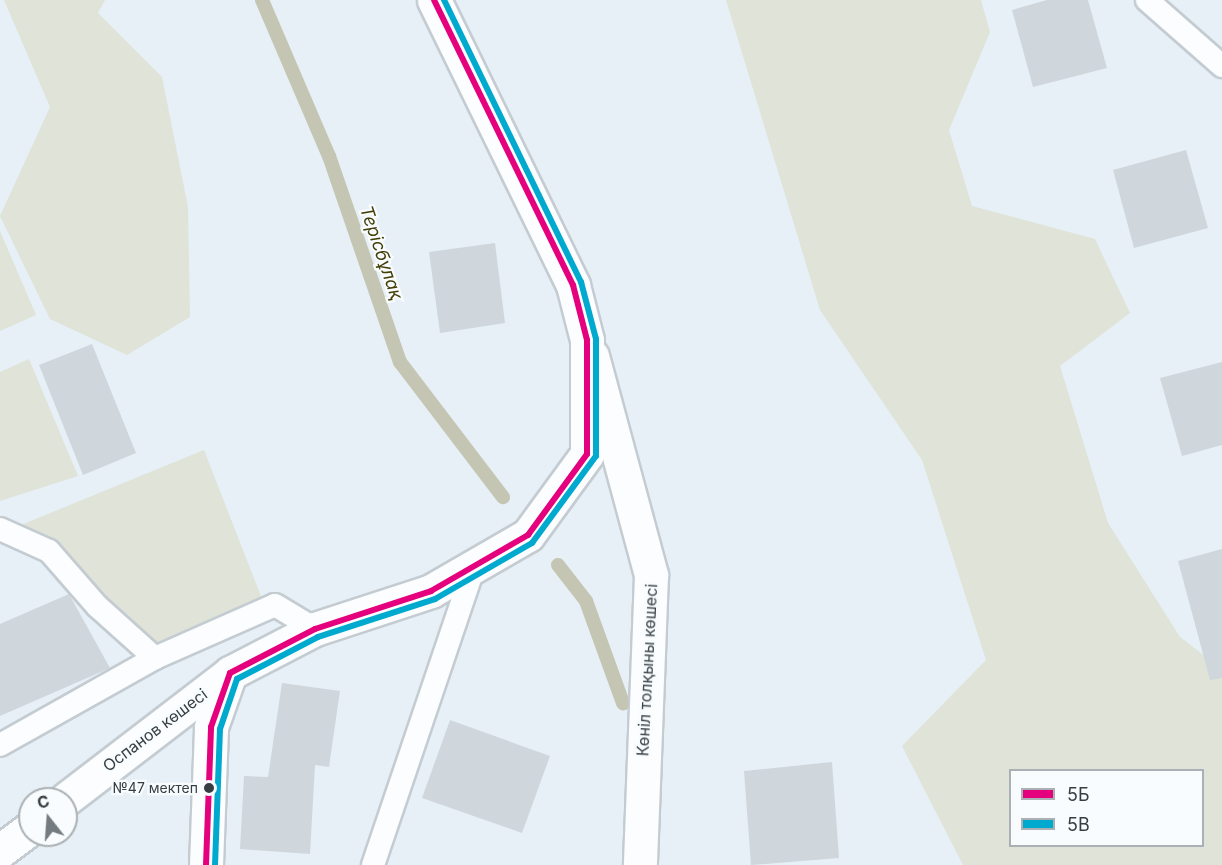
<!DOCTYPE html>
<meta charset="utf-8">
<style>
body{margin:0}
#map{position:relative;width:1222px;height:865px;overflow:hidden;background:#e6f0f6;font-family:Inter,sans-serif}
div>[style]{position:absolute}
[style*='--x']{left:calc(var(--x)*1px);top:calc(var(--y)*1px);width:calc(var(--w)*1px);rotate:calc(var(--a)*1deg)}
.green>*{inset:0;background:#dfe3d8}
.stream>*{height:14px;margin:-7px;padding:0 7px;transform-origin:7px;border-radius:7px;background:#c4c6b3}
.building>*{inset:0;background:#cfd7dc}
.roads{filter:drop-shadow(2px 0 #c4ccd2) drop-shadow(-2px 0 #c4ccd2) drop-shadow(0 2px #c4ccd2) drop-shadow(0 -2px #c4ccd2)}
.lane>*{height:22px;margin:-11px;padding:0 11px;transform-origin:11px;border-radius:11px;background:#fbfdfe}
.street>*{height:33px;margin:-16.5px;padding:0 16.5px;transform-origin:16.5px;border-radius:16.5px;background:#fbfdfe}
.secondary>*{height:33px;margin:-16.5px;padding:0 16.5px;transform-origin:16.5px;border-radius:16.5px;background:#fbfdfe}
.bus-1>*{height:6px;margin:-3px;padding:0 3px;transform-origin:3px;border-radius:3px;background:#e5007d}
.bus-2>*{height:6px;margin:-3px;padding:0 3px;transform-origin:3px;border-radius:3px;background:#00a9ce}
.dots>*{width:16px;height:16px;translate:-50% -50%;box-sizing:border-box;border:3px solid #f8fcfe;border-radius:50%}
span{translate:-50% -50%;white-space:nowrap;text-align:center;line-height:1.15;-webkit-text-stroke:4.5px #f8fcfe;paint-order:stroke}
.bus-label{font-size:14px;color:#363e43}
.right{translate:-100% -50%;text-align:right}
.street-label{font-size:16px;color:#363e43}
.water-label{font-size:18px;color:#423e06;font-style:italic}
.legend{position:absolute;left:1009px;top:769px;width:195px;height:78px;box-sizing:border-box;background:#f8fcfe;border:2px solid #aab0b3;margin:0;padding:8px 10px;list-style:none;font-size:18px;color:#363e43}
.legend li{display:flex;align-items:center;gap:12px;height:30px}
.legend b{width:30px;border:2px solid #aab0b3}
.north{position:absolute;left:18px;top:787px;width:60px;height:60px;box-sizing:border-box;background:#f8fcfe;border:2px solid #aab0b3;border-radius:50%;rotate:343deg;font-size:16px;font-weight:700;line-height:24px;text-align:center;color:#363e43}
.north::after{content:'';display:block;margin:auto;width:21px;height:27px;background:#747c82;clip-path:polygon(50% 0,100% 100%,50% 72%,0 100%)}
</style>
<div id="map">
<div class="green">
<div style="clip-path:polygon(4px 0,105px 0,98px 13px,162px 77px,188px 207px,190px 317px,127px 355px,50px 319px,0 216px,50px 107px)"></div>
<div style="clip-path:polygon(evenodd,726px 0,981px 0,990px 32px,949px 130px,972px 206px,1095px 239px,1130px 313px,1060px 366px,1108px 523px,1180px 637px,1222px 669px,1222px 865px,963px 865px,902px 746px,986px 660px,922px 460px,820px 310px,726px 0,1010px 770px,1202px 770px,1202px 846px,1010px 846px,1010px 770px)"></div>
<div style="clip-path:polygon(0 231px,36px 315px,0 331px)"></div>
<div style="clip-path:polygon(29px 359px,78px 476px,0 501px,0 372px)"></div>
<div style="clip-path:polygon(204px 450px,264px 604px,158px 650px,21px 525px)"></div>
</div>
<div class="stream">
<div style="--x:262;--y:0;--w:170;--a:66.8"></div>
<div style="--x:329;--y:156;--w:218;--a:71"></div>
<div style="--x:400;--y:362;--w:170;--a:52.7"></div>
<div style="--x:558;--y:565;--w:46;--a:52.1"></div>
<div style="--x:586;--y:601;--w:109;--a:70.1"></div>
</div>
<div class="building">
<div style="clip-path:polygon(1047px 0,1088px 0,1107px 68px,1033px 87px,1012px 10px)"></div>
<div style="clip-path:polygon(1186px 150px,1208px 228px,1134px 248px,1113px 170px)"></div>
<div style="clip-path:polygon(495px 243px,505px 323px,440px 333px,429px 252px)"></div>
<div style="clip-path:polygon(92px 344px,136px 453px,83px 475px,39px 365px)"></div>
<div style="clip-path:polygon(1222px 362px,1222px 445px,1182px 456px,1160px 378px)"></div>
<div style="clip-path:polygon(1222px 549px,1222px 678px,1210px 680px,1178px 561px)"></div>
<div style="clip-path:polygon(69px 594px,110px 668px,0 716px,0 624px)"></div>
<div style="clip-path:polygon(282px 683px,340px 691px,329px 767px,315px 765px,310px 854px,240px 849px,244px 776px,268px 777px)"></div>
<div style="clip-path:polygon(450px 720px,550px 756px,522px 833px,422px 798px)"></div>
<div style="clip-path:polygon(832px 762px,839px 858px,751px 865px,744px 771px)"></div>
</div>
<div class="roads">
<div class="lane">
<div style="--x:1147;--y:0;--w:100;--a:41.3"></div>
<div style="--x:0;--y:529;--w:54;--a:24.2"></div>
<div style="--x:49;--y:551;--w:73;--a:48.9"></div>
<div style="--x:97;--y:606;--w:78;--a:41.9"></div>
<div style="--x:0;--y:745;--w:178;--a:-29.3"></div>
<div style="--x:155;--y:658;--w:131;--a:-23.8"></div>
<div style="--x:275;--y:605;--w:47;--a:31"></div>
<div style="--x:373;--y:865;--w:316;--a:-71.3"></div>
</div>
<div class="street">
<div style="--x:592;--y:356;--w:227;--a:74.9"></div>
<div style="--x:651;--y:575;--w:290;--a:92.2"></div>
</div>
<div class="secondary">
<div style="--x:66;--y:799;--w:207;--a:-37.5"></div>
<div style="--x:230;--y:673;--w:96;--a:-27.4"></div>
<div style="--x:315;--y:629;--w:122;--a:-18.1"></div>
<div style="--x:431;--y:591;--w:112;--a:-30"></div>
<div style="--x:528;--y:535;--w:100;--a:-53.9"></div>
<div style="--x:587;--y:454;--w:114;--a:-90"></div>
<div style="--x:587;--y:340;--w:57;--a:-104.3"></div>
<div style="--x:573;--y:285;--w:317;--a:-116"></div>
<div style="--x:0;--y:851;--w:38;--a:-37"></div>
<div style="--x:206;--y:865;--w:138;--a:-87.9"></div>
<div style="--x:211;--y:727;--w:57;--a:-70.6"></div>
</div>
</div>
<div class="bus-1">
<div style="--x:206;--y:865;--w:138;--a:-87.9"></div>
<div style="--x:211;--y:727;--w:57;--a:-70.6"></div>
<div style="--x:230;--y:673;--w:96;--a:-27.4"></div>
<div style="--x:315;--y:629;--w:122;--a:-18.1"></div>
<div style="--x:431;--y:591;--w:112;--a:-30"></div>
<div style="--x:528;--y:535;--w:100;--a:-53.9"></div>
<div style="--x:587;--y:454;--w:114;--a:-90"></div>
<div style="--x:587;--y:340;--w:57;--a:-104.3"></div>
<div style="--x:573;--y:285;--w:317;--a:-116"></div>
</div>
<div class="bus-2">
<div style="--x:215;--y:865;--w:136;--a:-87.9"></div>
<div style="--x:220;--y:729;--w:53;--a:-71.2"></div>
<div style="--x:237;--y:679;--w:91;--a:-27.4"></div>
<div style="--x:318;--y:637;--w:123;--a:-18"></div>
<div style="--x:435;--y:599;--w:112;--a:-30"></div>
<div style="--x:532;--y:543;--w:108;--a:-53.7"></div>
<div style="--x:596;--y:456;--w:117;--a:-90"></div>
<div style="--x:596;--y:339;--w:59;--a:-104.7"></div>
<div style="--x:581;--y:282;--w:314;--a:-115.9"></div>
</div>
<div class="dots">
<div style="left:209px;top:788px;background:#363e43"></div>
</div>
<div class="bus-label">
<span class="right" style="left:198px;top:788px">№47 мектеп</span>
</div>
<div class="street-label">
<span style="left:647px;top:670px;rotate:-87deg">Көніл толқыны көшесі</span>
<span style="left:155px;top:730px;rotate:-37deg">Оспанов көшесі</span>
</div>
<div class="water-label">
<span style="left:381px;top:253px;rotate:71deg">Терісбұлақ</span>
</div>
<ul class="legend">
<li><b style="height:8px;background:#e5007d"></b>5Б</li>
<li><b style="height:8px;background:#00a9ce"></b>5В</li>
</ul>
<div class="north">С</div>
</div>
